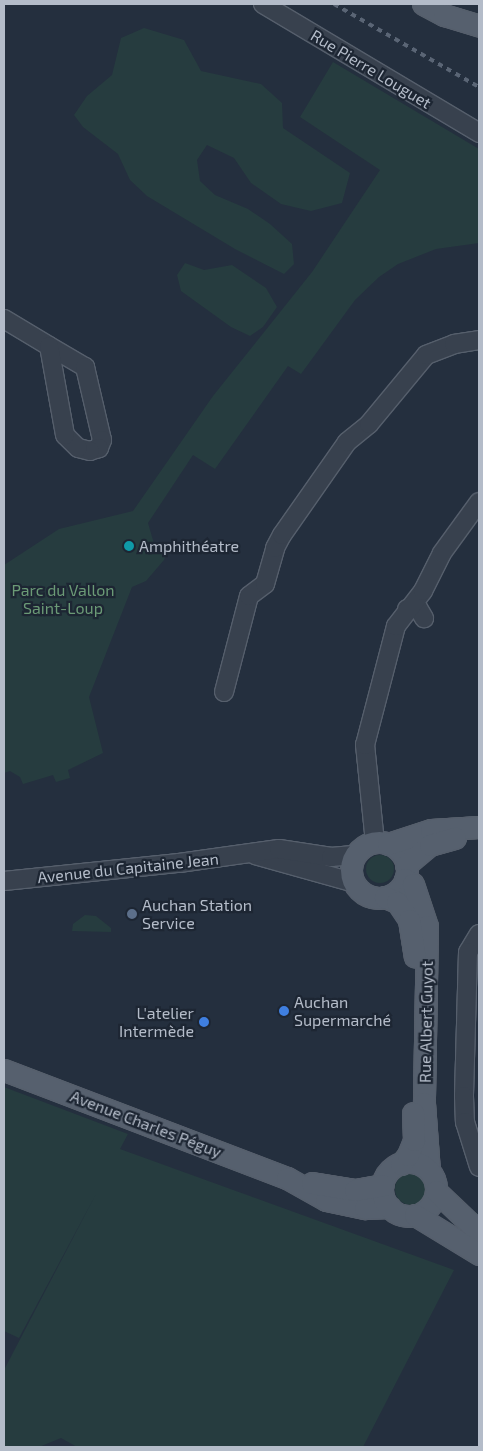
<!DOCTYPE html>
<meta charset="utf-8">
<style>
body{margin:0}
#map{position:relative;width:483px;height:1451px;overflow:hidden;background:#242f3e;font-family:"Exo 2",sans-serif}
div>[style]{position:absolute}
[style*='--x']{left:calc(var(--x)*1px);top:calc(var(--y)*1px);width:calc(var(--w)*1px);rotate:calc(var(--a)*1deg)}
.green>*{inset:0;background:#263c3f}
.round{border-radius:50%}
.roads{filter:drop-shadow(1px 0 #565f6c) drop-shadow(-1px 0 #565f6c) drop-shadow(0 1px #565f6c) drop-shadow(0 -1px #565f6c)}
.minor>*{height:18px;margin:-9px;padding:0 9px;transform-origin:9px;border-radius:9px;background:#38414e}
.major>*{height:21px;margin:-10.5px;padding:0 10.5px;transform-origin:10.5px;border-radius:10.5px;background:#56606e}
.major>.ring{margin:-10.5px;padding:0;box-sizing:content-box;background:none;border:21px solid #56606e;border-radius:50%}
.rail>*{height:4px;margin-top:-2px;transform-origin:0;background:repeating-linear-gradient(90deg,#5a6575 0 5px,transparent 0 10px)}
.dots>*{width:14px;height:14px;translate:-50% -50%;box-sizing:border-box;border:2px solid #1d2633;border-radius:50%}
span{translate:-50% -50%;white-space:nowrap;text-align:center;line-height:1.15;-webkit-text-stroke:4.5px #1d2633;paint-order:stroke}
.street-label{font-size:16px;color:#b4bcc9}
.poi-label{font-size:16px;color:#b4bcc9}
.left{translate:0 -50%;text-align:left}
.right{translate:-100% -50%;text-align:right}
.park-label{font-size:16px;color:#6b9a76}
.frame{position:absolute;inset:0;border:5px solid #b4bcc9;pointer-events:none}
</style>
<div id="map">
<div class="green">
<div style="clip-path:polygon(144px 28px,184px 40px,201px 71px,261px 84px,282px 103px,283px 128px,350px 173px,342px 203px,311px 211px,281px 204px,251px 183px,234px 158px,207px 145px,197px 160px,200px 181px,215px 195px,248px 209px,270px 224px,292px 244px,294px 264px,284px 274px,235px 249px,147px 196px,130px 180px,118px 154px,83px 127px,74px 115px,87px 96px,112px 75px,121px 38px)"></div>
<div style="clip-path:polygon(333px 62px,479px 149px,479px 243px,436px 249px,398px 264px,379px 277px,355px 300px,301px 374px,288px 366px,215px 469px,193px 455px,148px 523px,155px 547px,167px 551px,164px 560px,146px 581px,132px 587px,89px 697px,103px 753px,68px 770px,70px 778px,56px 782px,53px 775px,23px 784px,20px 777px,10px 771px,4px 773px,4px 565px,59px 529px,133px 511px,213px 396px,312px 272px,380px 170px,300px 117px)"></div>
<div style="clip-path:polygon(185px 263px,204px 270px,232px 265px,266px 288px,277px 307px,263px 327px,250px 336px,231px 327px,181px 291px,177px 275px)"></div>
<div class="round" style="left:366px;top:855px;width:28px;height:28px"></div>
<div style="clip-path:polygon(85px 915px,96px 916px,111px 928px,111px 932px,72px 931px,73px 924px)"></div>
<div style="clip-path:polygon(4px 1087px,128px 1134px,120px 1149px,454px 1270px,363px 1447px,77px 1447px,61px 1438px,39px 1447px,4px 1447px,4px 1370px,96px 1194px,19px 1338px,4px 1331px)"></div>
<div class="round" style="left:395px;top:1173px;width:32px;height:32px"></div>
</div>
<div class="roads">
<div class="minor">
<div style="--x:263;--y:4;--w:252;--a:30.8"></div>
<div style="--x:4;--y:319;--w:52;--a:31"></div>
<div style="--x:49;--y:346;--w:42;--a:30.3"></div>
<div style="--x:85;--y:367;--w:75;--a:76.9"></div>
<div style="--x:102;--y:440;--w:9;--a:111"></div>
<div style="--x:99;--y:448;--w:9;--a:162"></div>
<div style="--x:90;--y:451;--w:12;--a:-166"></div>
<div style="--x:78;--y:448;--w:18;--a:-135"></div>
<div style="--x:65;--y:435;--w:90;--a:-100.2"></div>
<div style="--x:407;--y:609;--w:11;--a:-5"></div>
<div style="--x:418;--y:608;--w:12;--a:59"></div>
<div style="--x:224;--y:692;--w:99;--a:-75.4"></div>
<div style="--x:249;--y:596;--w:20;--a:-37"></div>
<div style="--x:265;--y:584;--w:37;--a:-74"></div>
<div style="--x:275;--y:548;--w:15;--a:-62"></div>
<div style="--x:282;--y:535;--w:113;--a:-55"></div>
<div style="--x:347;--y:442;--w:28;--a:-39"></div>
<div style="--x:369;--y:424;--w:89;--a:-50.4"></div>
<div style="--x:426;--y:355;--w:30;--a:-21"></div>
<div style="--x:454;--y:344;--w:25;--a:-9"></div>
<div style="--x:375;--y:843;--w:99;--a:-95.8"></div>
<div style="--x:365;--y:745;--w:123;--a:-75.4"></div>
<div style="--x:396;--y:626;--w:44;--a:-52.4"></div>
<div style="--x:423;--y:591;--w:42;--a:-63.4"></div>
<div style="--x:442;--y:553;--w:63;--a:-54"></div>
<div style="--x:255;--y:855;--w:104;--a:15.6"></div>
<div style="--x:4;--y:881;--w:176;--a:-5.9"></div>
<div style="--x:179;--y:863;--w:101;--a:-8"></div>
<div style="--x:279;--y:849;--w:53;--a:8.7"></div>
<div style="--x:331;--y:857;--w:25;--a:-5"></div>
<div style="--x:479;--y:934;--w:21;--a:121"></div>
<div style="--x:468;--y:952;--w:144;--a:91.6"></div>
<div style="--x:464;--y:1096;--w:26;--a:88"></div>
<div style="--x:465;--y:1122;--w:47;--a:72.7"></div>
</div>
<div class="major">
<div style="--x:423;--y:4;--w:24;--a:28"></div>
<div style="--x:444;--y:15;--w:37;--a:17"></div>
<div class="ring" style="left:351px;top:842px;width:35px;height:35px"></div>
<div style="--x:388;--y:844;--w:45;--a:-18"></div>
<div style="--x:431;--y:830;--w:48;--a:-3.6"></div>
<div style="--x:406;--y:865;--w:31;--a:-40"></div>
<div style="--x:430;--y:845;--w:26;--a:-16"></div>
<div style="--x:405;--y:879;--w:9;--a:32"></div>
<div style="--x:413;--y:884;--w:44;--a:71.6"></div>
<div style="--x:427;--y:926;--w:177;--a:91"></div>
<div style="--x:424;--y:1103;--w:68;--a:85.8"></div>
<div style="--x:385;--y:897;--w:13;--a:23"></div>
<div style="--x:397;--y:902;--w:22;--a:56"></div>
<div style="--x:409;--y:920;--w:37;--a:81"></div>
<div style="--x:4;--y:1070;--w:303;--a:20.9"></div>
<div style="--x:287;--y:1178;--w:45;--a:29.4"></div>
<div style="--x:326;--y:1200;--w:40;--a:12"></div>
<div style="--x:365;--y:1208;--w:25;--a:-2"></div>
<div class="ring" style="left:382px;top:1162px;width:33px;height:33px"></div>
<div style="--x:401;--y:1164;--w:11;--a:-52"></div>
<div style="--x:408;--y:1155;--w:16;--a:-68"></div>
<div style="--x:414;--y:1140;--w:27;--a:-92"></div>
<div style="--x:312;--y:1183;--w:44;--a:9.2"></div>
<div style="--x:355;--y:1190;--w:28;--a:-10"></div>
<div style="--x:436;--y:1191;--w:59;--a:43.6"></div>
<div style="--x:415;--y:1215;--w:75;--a:31.4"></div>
</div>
</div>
<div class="rail">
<div style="--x:334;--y:4;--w:167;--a:29.8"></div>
</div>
<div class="dots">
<div style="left:129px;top:546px;background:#0f9aa8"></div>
<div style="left:132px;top:914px;background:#5c6f8a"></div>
<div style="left:284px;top:1011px;background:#3f7fe0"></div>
<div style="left:204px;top:1022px;background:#3f7fe0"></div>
</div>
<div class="street-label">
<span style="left:371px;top:69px;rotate:31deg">Rue Pierre Louguet</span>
<span style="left:128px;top:868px;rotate:-6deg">Avenue du Capitaine Jean</span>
<span style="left:426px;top:1022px;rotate:-89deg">Rue Albert Guyot</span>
<span style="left:146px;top:1124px;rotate:21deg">Avenue Charles Péguy</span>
</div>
<div class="poi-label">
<span class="left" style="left:139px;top:546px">Amphithéatre</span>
<span class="left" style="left:142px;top:914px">Auchan Station<br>Service</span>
<span class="left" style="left:294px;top:1011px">Auchan<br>Supermarché</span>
<span class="right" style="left:194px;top:1022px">L'atelier<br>Intermède</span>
</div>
<div class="park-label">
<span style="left:63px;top:599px">Parc du Vallon<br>Saint-Loup</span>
</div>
<div class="frame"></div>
</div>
